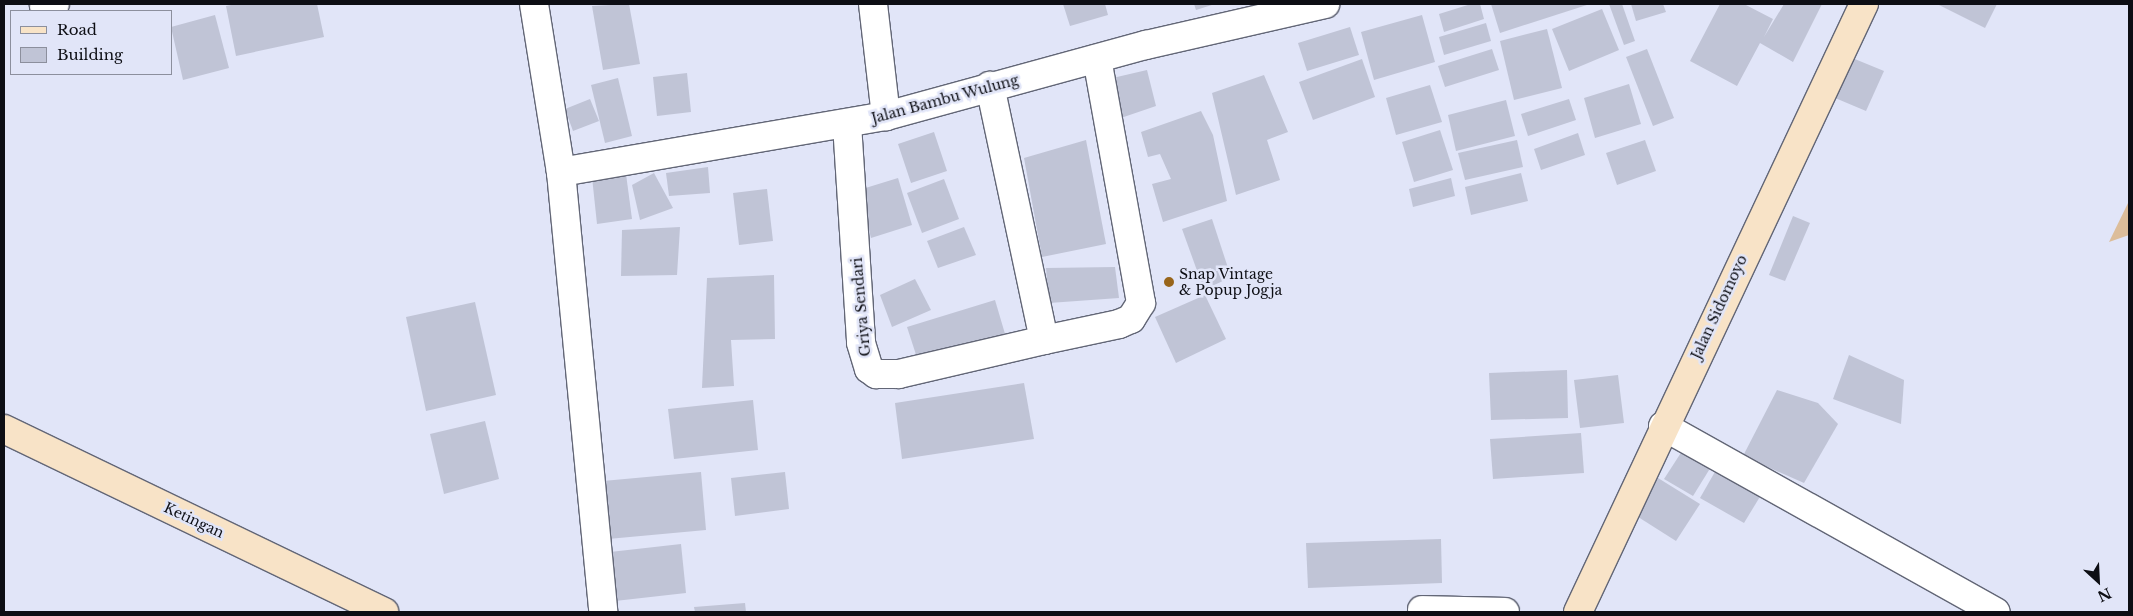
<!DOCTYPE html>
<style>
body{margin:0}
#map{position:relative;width:2133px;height:616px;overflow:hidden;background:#e1e5f8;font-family:"Libre Baskerville",serif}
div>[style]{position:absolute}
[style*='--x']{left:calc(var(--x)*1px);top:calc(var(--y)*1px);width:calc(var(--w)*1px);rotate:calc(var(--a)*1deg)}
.green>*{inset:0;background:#dcbd9a}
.building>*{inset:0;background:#c0c4d6}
.roads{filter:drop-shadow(1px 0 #626676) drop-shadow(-1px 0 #626676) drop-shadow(0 1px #626676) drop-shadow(0 -1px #626676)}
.street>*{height:28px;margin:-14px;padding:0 14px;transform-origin:14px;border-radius:14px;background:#fff}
.secondary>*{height:28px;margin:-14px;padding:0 14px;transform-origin:14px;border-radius:14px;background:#f8e3c7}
.dots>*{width:14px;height:14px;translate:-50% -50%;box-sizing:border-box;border:2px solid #e1e5f8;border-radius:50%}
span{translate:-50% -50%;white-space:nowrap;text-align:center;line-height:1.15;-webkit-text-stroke:5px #e1e5f8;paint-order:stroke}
.street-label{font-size:14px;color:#0d0e14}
.poi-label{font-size:14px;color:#0d0e14}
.left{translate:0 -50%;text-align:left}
.frame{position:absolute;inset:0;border:5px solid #0d0e14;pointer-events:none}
.legend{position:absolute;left:10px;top:10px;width:162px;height:65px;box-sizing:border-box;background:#e1e5f8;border:1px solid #8c8f9d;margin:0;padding:6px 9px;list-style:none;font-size:15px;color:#0d0e14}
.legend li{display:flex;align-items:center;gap:10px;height:25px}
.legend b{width:25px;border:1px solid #8c8f9d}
.north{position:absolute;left:2073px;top:556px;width:50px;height:50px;-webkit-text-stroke:4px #e1e5f8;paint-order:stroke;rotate:155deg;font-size:14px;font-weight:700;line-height:20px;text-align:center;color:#0d0e14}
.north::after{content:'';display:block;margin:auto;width:18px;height:22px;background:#0d0e14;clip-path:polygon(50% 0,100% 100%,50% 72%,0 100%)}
</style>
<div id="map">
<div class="green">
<div style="clip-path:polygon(2129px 201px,2129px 235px,2109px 242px)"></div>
</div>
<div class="building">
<div style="clip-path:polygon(236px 4px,317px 4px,324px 37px,236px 56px,226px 6px)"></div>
<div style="clip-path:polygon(629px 4px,640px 64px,603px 70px,592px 6px)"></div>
<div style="clip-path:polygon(1063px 4px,1105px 4px,1108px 15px,1070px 26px)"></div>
<div style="clip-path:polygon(1194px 4px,1215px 4px,1196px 10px)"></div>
<div style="clip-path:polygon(1471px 4px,1480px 4px,1484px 19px,1444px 32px,1439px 14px)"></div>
<div style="clip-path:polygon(1491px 4px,1590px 4px,1500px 33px)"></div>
<div style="clip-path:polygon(1609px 4px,1622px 4px,1635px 41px,1624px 45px)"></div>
<div style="clip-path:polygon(1631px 4px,1663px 4px,1666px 12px,1636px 21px)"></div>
<div style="clip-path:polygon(1720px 4px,1744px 4px,1773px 19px,1764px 37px,1784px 4px,1822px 4px,1793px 62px,1760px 43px,1737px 86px,1690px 61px)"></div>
<div style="clip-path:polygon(1937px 4px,1997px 4px,1985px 28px)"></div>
<div style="clip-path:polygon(1602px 9px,1619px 50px,1569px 71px,1552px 29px)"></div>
<div style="clip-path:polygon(215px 15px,229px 68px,183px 80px,171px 27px)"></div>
<div style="clip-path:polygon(1422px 15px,1435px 62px,1374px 80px,1361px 32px)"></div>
<div style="clip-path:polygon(1486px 23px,1491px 41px,1444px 55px,1439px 37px)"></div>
<div style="clip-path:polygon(1350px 27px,1359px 55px,1307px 71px,1298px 43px)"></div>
<div style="clip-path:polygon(1547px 29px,1562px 88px,1514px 100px,1500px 41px)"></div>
<div style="clip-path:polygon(1492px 49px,1499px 70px,1445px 87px,1438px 66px)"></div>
<div style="clip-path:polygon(1647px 49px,1674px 118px,1653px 126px,1626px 57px)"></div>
<div style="clip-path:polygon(1845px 55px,1884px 71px,1866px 111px,1828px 95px)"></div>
<div style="clip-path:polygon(1362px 59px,1375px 97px,1313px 120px,1299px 82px)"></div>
<div style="clip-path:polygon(1147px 70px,1156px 106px,1115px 120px,1104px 80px)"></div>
<div style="clip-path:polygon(687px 73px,691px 112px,657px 116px,653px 77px)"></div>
<div style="clip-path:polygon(1264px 75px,1288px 132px,1267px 140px,1280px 180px,1236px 195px,1212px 93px)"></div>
<div style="clip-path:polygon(618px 78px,632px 136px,605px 143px,591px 85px)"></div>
<div style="clip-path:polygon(1629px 84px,1641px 124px,1595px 138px,1584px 98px)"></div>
<div style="clip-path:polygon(1430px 85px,1442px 122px,1396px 135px,1386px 98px)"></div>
<div style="clip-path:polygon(590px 99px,599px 121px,573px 131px,565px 109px)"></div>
<div style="clip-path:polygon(1569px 99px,1576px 120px,1528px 136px,1521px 114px)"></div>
<div style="clip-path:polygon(1506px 100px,1515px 136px,1456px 151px,1448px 115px)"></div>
<div style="clip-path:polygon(1201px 111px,1213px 135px,1227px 201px,1163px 222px,1152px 184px,1171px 179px,1160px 154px,1148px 157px,1141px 132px)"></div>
<div style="clip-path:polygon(1440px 130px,1453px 170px,1414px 182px,1402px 142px)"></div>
<div style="clip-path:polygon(934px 132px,947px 171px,911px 183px,898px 144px)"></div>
<div style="clip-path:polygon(1578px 133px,1585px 155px,1541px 170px,1534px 149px)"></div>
<div style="clip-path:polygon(1086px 140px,1106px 244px,1042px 257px,1024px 158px)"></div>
<div style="clip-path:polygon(1517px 140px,1523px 167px,1465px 180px,1458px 153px)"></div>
<div style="clip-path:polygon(1645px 140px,1656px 171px,1617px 185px,1606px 153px)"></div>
<div style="clip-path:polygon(708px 167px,710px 193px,669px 196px,666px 173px)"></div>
<div style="clip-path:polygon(654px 173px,673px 208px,640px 220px,632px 185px)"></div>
<div style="clip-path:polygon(1521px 173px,1528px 201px,1471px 215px,1465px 187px)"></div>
<div style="clip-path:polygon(626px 174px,632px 219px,597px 224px,592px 177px)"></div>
<div style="clip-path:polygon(898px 178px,912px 225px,871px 238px,859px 190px)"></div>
<div style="clip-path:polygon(1451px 178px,1455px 196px,1413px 207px,1409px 189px)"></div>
<div style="clip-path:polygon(944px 179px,959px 219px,922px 233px,907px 193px)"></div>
<div style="clip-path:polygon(767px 189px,773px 241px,739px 245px,733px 193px)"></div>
<div style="clip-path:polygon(1793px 216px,1810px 223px,1785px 281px,1769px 275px)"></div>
<div style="clip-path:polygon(1212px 219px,1231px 277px,1204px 290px,1182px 229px)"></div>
<div style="clip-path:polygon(680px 227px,677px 275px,621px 276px,622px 230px)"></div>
<div style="clip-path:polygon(964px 227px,976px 255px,938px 268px,927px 241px)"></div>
<div style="clip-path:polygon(1115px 267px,1119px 298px,1049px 303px,1046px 268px)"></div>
<div style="clip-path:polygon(774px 275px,775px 339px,731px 340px,734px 386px,702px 388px,707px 278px)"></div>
<div style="clip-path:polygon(915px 279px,931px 310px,892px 327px,880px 295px)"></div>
<div style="clip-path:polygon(1205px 295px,1226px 339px,1176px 363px,1155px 317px)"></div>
<div style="clip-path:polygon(995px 300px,1008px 344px,920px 367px,907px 327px)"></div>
<div style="clip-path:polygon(475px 302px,496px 395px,426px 411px,406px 317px)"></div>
<div style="clip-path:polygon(1849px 355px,1904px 380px,1901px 424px,1833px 399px)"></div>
<div style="clip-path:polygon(1567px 370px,1568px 418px,1491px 420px,1489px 373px)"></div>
<div style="clip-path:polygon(1618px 375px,1624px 423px,1580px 428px,1574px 380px)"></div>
<div style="clip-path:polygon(1024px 383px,1034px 439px,902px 459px,895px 403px)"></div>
<div style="clip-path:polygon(1777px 390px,1818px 403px,1838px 424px,1804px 483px,1743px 456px)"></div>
<div style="clip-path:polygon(753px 400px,758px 450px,674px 459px,668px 409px)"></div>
<div style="clip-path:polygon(485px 421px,499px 479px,444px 494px,430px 434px)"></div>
<div style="clip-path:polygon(1581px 433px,1584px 473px,1493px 479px,1490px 439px)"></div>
<div style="clip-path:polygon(1686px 445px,1714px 462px,1693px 496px,1664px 479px)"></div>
<div style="clip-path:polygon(1716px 470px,1761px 495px,1744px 523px,1700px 498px)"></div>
<div style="clip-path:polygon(701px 472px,706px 530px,608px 539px,603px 481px)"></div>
<div style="clip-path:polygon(785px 472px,789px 509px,735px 516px,731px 478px)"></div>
<div style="clip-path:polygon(1658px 478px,1700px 504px,1676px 541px,1635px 515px)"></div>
<div style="clip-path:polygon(1441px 539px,1442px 583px,1308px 588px,1306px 543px)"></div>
<div style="clip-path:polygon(681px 544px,686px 593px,615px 601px,610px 552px)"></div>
<div style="clip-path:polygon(745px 603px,746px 612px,695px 612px,694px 607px)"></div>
</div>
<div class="roads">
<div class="street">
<div style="--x:534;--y:4;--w:170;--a:80.9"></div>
<div style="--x:561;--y:172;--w:442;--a:84.5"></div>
<div style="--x:873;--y:4;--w:113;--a:83.4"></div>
<div style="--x:44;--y:6;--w:11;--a:-10"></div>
<div style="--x:847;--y:124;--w:219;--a:86.3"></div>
<div style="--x:861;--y:343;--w:27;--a:73"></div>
<div style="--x:869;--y:369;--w:9;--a:36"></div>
<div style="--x:876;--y:374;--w:23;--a:0"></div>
<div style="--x:899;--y:374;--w:149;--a:-13.2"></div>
<div style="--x:1044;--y:340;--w:260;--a:-102"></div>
<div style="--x:561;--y:172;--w:330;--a:-9.8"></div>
<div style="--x:886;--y:116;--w:270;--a:-15.3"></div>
<div style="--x:1146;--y:45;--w:184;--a:-12.9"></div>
<div style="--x:1044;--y:340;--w:77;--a:-12"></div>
<div style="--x:1119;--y:324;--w:13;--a:-23"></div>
<div style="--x:1131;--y:319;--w:19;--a:-58"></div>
<div style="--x:1141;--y:303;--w:248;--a:-100.2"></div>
<div style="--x:1663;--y:426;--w:381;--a:29.2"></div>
<div style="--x:1422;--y:610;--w:83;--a:1.4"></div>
</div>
<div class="secondary">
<div style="--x:4;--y:429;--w:422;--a:25.7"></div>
<div style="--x:1578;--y:612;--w:672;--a:-64.81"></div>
</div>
</div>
<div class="dots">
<div style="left:1169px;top:282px;background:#98651a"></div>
</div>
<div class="street-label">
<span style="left:945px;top:99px;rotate:-15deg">Jalan Bambu Wulung</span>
<span style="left:861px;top:307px;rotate:-95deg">Griya Sendari</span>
<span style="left:1719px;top:307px;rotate:-65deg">Jalan Sidomoyo</span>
<span style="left:194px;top:520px;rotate:25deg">Ketingan</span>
</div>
<div class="poi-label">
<span class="left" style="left:1179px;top:282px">Snap Vintage<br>&amp; Popup Jogja</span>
</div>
<div class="frame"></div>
<ul class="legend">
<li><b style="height:6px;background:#f8e3c7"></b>Road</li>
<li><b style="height:14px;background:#c0c4d6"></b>Building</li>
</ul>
<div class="north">N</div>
</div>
